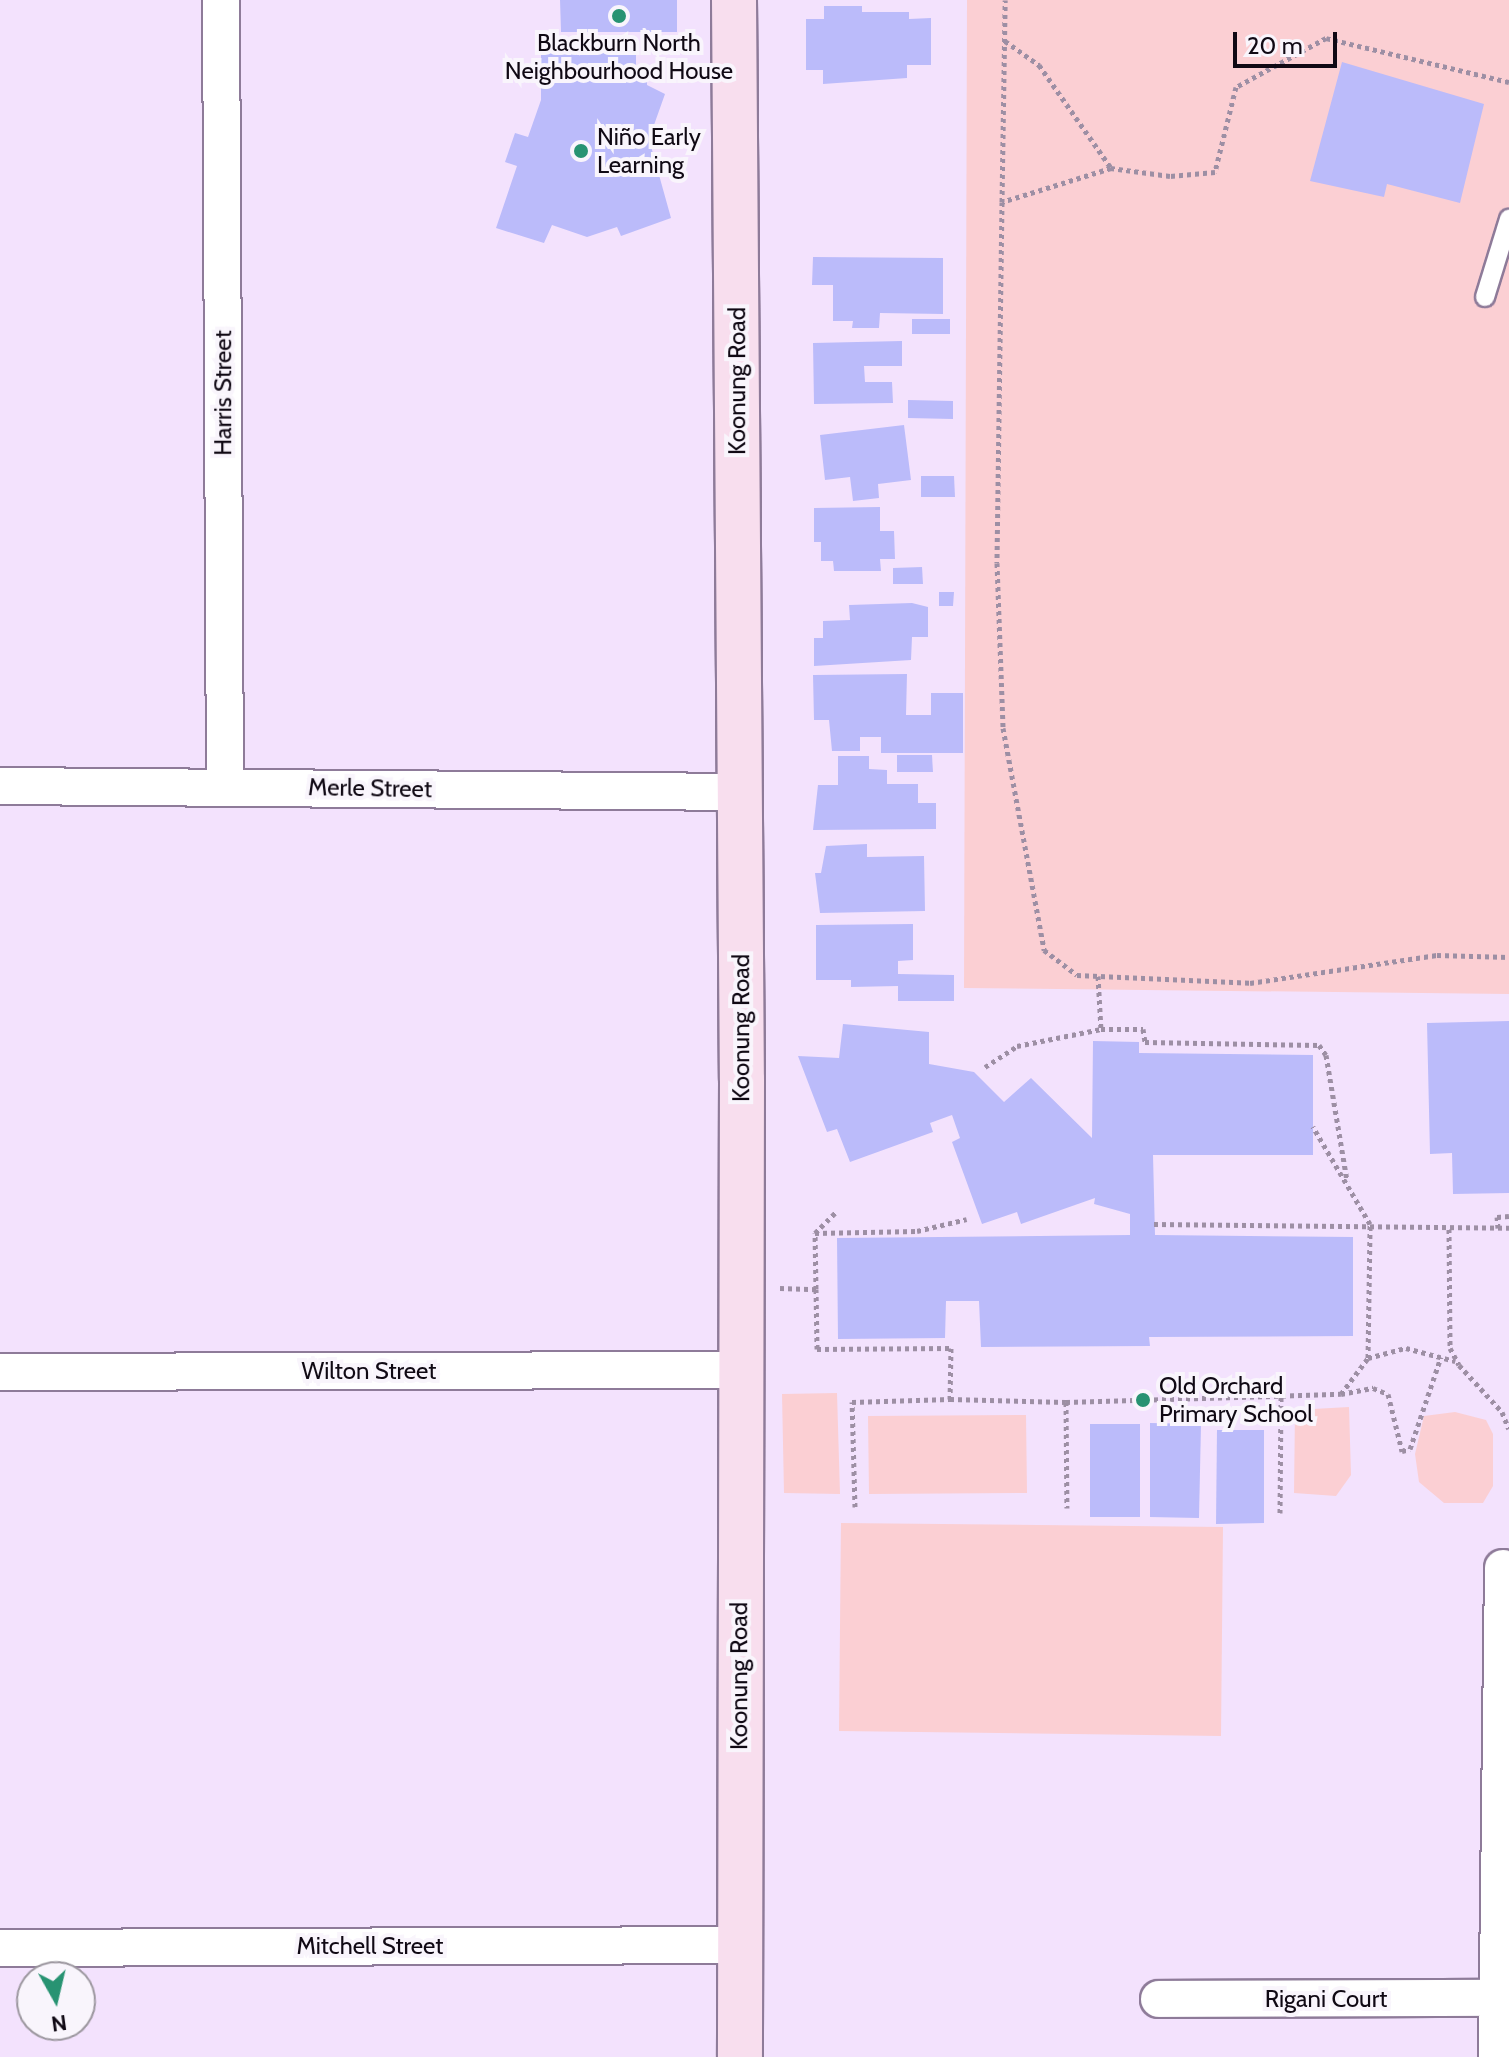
<!DOCTYPE html>
<meta charset="utf-8">
<style>
body{margin:0}
#map{position:relative;width:1509px;height:2057px;overflow:hidden;background:#f3e2fd;font-family:Cabin,sans-serif}
div>[style]{position:absolute}
[style*='--x']{left:calc(var(--x)*1px);top:calc(var(--y)*1px);width:calc(var(--w)*1px);rotate:calc(var(--a)*1deg)}
.green>*{inset:0;background:#fbcfd3}
.building>*{inset:0;background:#bbbbfa}
.path>*{height:5px;margin-top:-2.5px;transform-origin:0;background:repeating-linear-gradient(90deg,#9d8fa4 0 4px,transparent 0 8px)}
.roads{filter:drop-shadow(2px 0 #8e7b99) drop-shadow(-2px 0 #8e7b99) drop-shadow(0 2px #8e7b99) drop-shadow(0 -2px #8e7b99)}
.lane>*{height:18px;margin:-9px;padding:0 9px;transform-origin:9px;border-radius:9px;background:#fff}
.street>*{height:36px;margin:-18px;padding:0 18px;transform-origin:18px;border-radius:18px;background:#fff}
.secondary>*{height:44px;margin:-22px;padding:0 22px;transform-origin:22px;border-radius:22px;background:#f8deee}
.dots>*{width:22px;height:22px;translate:-50% -50%;box-sizing:border-box;border:4px solid #f9f5fc;border-radius:50%}
span{translate:-50% -50%;white-space:nowrap;text-align:center;line-height:1.15;-webkit-text-stroke:8px #f9f5fc;paint-order:stroke}
.poi-label{font-size:24px;color:#100914}
.left{translate:0 -50%;text-align:left}
.street-label{font-size:24px;color:#100914}
.north{position:absolute;left:16px;top:1961px;width:80px;height:80px;box-sizing:border-box;background:#f9f5fc;border:2px solid #9c979f;border-radius:50%;rotate:172deg;font-size:22px;font-weight:700;line-height:32px;text-align:center;color:#100914}
.north::after{content:'';display:block;margin:auto;width:28px;height:36px;background:#289372;clip-path:polygon(50% 0,100% 100%,50% 72%,0 100%)}
.scale{position:absolute;left:1233px;top:32px;width:104px;height:36px;box-sizing:border-box;border:4px solid #100914;border-top:0;padding-left:10px;font-size:24px;line-height:28px;white-space:nowrap;color:#100914;-webkit-text-stroke:6px #f9f5fc;paint-order:stroke}
</style>
<div id="map">
<div class="green">
<div style="clip-path:polygon(967px 0,1509px 0,1509px 994px,964px 988px)"></div>
<div style="clip-path:polygon(837px 1393px,840px 1494px,784px 1493px,782px 1394px)"></div>
<div style="clip-path:polygon(1349px 1407px,1351px 1475px,1336px 1496px,1294px 1493px,1295px 1410px)"></div>
<div style="clip-path:polygon(1455px 1412px,1486px 1420px,1493px 1434px,1493px 1486px,1483px 1503px,1444px 1503px,1419px 1482px,1415px 1454px,1424px 1416px)"></div>
<div style="clip-path:polygon(1026px 1415px,1027px 1493px,869px 1494px,868px 1416px)"></div>
<div style="clip-path:polygon(841px 1523px,1223px 1527px,1221px 1736px,839px 1731px)"></div>
</div>
<div class="building">
<div style="clip-path:polygon(560px 0,677px 0,677px 32px,561px 32px)"></div>
<div style="clip-path:polygon(824px 6px,862px 6px,862px 12px,909px 12px,909px 19px,931px 18px,931px 65px,907px 65px,907px 78px,823px 84px,823px 70px,806px 70px,806px 19px,824px 19px)"></div>
<div style="clip-path:polygon(541px 41px,636px 41px,636px 73px,647px 72px,647px 85px,665px 94px,649px 139px,671px 218px,621px 236px,617px 227px,587px 237px,552px 225px,544px 243px,496px 228px,517px 166px,505px 162px,515px 133px,528px 137px,541px 100px)"></div>
<div style="clip-path:polygon(1342px 62px,1484px 104px,1460px 203px,1387px 184px,1384px 197px,1310px 181px)"></div>
<div style="clip-path:polygon(813px 257px,943px 258px,943px 314px,880px 313px,879px 328px,852px 328px,853px 321px,833px 321px,833px 285px,812px 285px)"></div>
<div style="clip-path:polygon(912px 319px,950px 319px,950px 334px,912px 334px)"></div>
<div style="clip-path:polygon(902px 341px,902px 366px,864px 366px,865px 382px,892px 382px,893px 403px,814px 404px,813px 343px)"></div>
<div style="clip-path:polygon(908px 400px,953px 401px,953px 419px,908px 418px)"></div>
<div style="clip-path:polygon(904px 425px,911px 480px,878px 484px,879px 498px,853px 501px,850px 477px,825px 480px,820px 435px)"></div>
<div style="clip-path:polygon(921px 476px,954px 476px,955px 497px,921px 497px)"></div>
<div style="clip-path:polygon(880px 507px,880px 531px,894px 531px,895px 559px,880px 559px,881px 571px,834px 571px,833px 561px,821px 561px,821px 542px,814px 542px,814px 508px)"></div>
<div style="clip-path:polygon(922px 567px,923px 584px,893px 584px,893px 568px)"></div>
<div style="clip-path:polygon(939px 592px,954px 592px,953px 606px,939px 606px)"></div>
<div style="clip-path:polygon(912px 603px,928px 607px,928px 637px,912px 637px,911px 660px,814px 666px,814px 638px,823px 638px,823px 621px,850px 620px,849px 605px)"></div>
<div style="clip-path:polygon(907px 674px,906px 715px,931px 715px,931px 693px,963px 693px,963px 753px,881px 753px,881px 737px,860px 737px,860px 751px,832px 751px,829px 720px,814px 720px,813px 675px)"></div>
<div style="clip-path:polygon(897px 755px,932px 755px,933px 772px,897px 772px)"></div>
<div style="clip-path:polygon(838px 756px,869px 756px,869px 769px,887px 770px,887px 784px,918px 784px,918px 803px,936px 803px,936px 829px,813px 830px,818px 785px,838px 785px)"></div>
<div style="clip-path:polygon(867px 844px,867px 857px,924px 856px,925px 911px,820px 913px,815px 873px,821px 873px,826px 846px)"></div>
<div style="clip-path:polygon(913px 924px,913px 960px,898px 961px,898px 974px,954px 975px,954px 1001px,898px 1001px,898px 986px,851px 987px,851px 980px,816px 980px,816px 925px)"></div>
<div style="clip-path:polygon(1509px 1021px,1509px 1193px,1453px 1194px,1452px 1153px,1430px 1154px,1427px 1023px)"></div>
<div style="clip-path:polygon(843px 1024px,929px 1032px,929px 1064px,974px 1072px,1004px 1102px,1031px 1078px,1092px 1138px,1093px 1041px,1139px 1042px,1139px 1053px,1313px 1055px,1313px 1155px,1153px 1155px,1155px 1235px,1353px 1237px,1353px 1336px,1149px 1337px,1150px 1346px,981px 1347px,979px 1301px,946px 1301px,945px 1338px,838px 1339px,837px 1238px,1130px 1235px,1130px 1214px,1094px 1204px,1095px 1198px,1021px 1224px,1017px 1212px,982px 1224px,952px 1142px,960px 1138px,952px 1115px,930px 1123px,933px 1132px,850px 1162px,837px 1129px,827px 1132px,798px 1056px,839px 1058px)"></div>
<div style="clip-path:polygon(1150px 1423px,1201px 1424px,1199px 1518px,1150px 1517px)"></div>
<div style="clip-path:polygon(1090px 1424px,1140px 1424px,1140px 1517px,1090px 1517px)"></div>
<div style="clip-path:polygon(1217px 1430px,1264px 1430px,1264px 1523px,1216px 1524px)"></div>
</div>
<div class="path">
<div style="--x:1005;--y:41;--w:42;--a:35.2"></div>
<div style="--x:1039;--y:65;--w:126;--a:55"></div>
<div style="--x:1509;--y:82;--w:188;--a:-166.5"></div>
<div style="--x:1326;--y:38;--w:102;--a:151.4"></div>
<div style="--x:1236;--y:87;--w:88;--a:103.9"></div>
<div style="--x:1215;--y:172;--w:45;--a:174.9"></div>
<div style="--x:1170;--y:176;--w:60;--a:-172.3"></div>
<div style="--x:1111;--y:168;--w:114;--a:162.7"></div>
<div style="--x:1002;--y:202;--w:361;--a:90.8"></div>
<div style="--x:997;--y:563;--w:165;--a:87.9"></div>
<div style="--x:1003;--y:728;--w:226;--a:79.5"></div>
<div style="--x:1044;--y:950;--w:41;--a:37.1"></div>
<div style="--x:1077;--y:975;--w:173;--a:2.6"></div>
<div style="--x:1250;--y:983;--w:189;--a:-8.5"></div>
<div style="--x:1437;--y:955;--w:72;--a:1.6"></div>
<div style="--x:1002;--y:202;--w:202;--a:-89.1"></div>
<div style="--x:1098;--y:976;--w:53;--a:86.8"></div>
<div style="--x:1101;--y:1029;--w:42;--a:0"></div>
<div style="--x:1143;--y:1029;--w:13;--a:81"></div>
<div style="--x:1145;--y:1042;--w:174;--a:1"></div>
<div style="--x:1319;--y:1045;--w:12;--a:55"></div>
<div style="--x:1326;--y:1055;--w:128;--a:80.5"></div>
<div style="--x:985;--y:1067;--w:38;--a:-33"></div>
<div style="--x:1017;--y:1046;--w:86;--a:-11.4"></div>
<div style="--x:1154;--y:1224;--w:355;--a:0.6"></div>
<div style="--x:1498;--y:1228;--w:11;--a:-95"></div>
<div style="--x:1497;--y:1217;--w:12;--a:-5"></div>
<div style="--x:1449;--y:1229;--w:119;--a:89.5"></div>
<div style="--x:1450;--y:1348;--w:19;--a:62"></div>
<div style="--x:1459;--y:1365;--w:64;--a:47.5"></div>
<div style="--x:1502;--y:1412;--w:18;--a:68"></div>
<div style="--x:815;--y:1233;--w:102;--a:-1.1"></div>
<div style="--x:917;--y:1231;--w:51;--a:-13.5"></div>
<div style="--x:780;--y:1288;--w:36;--a:2"></div>
<div style="--x:816;--y:1289;--w:60;--a:89"></div>
<div style="--x:817;--y:1349;--w:134;--a:-0.4"></div>
<div style="--x:951;--y:1348;--w:51;--a:91.1"></div>
<div style="--x:950;--y:1399;--w:116;--a:1.5"></div>
<div style="--x:1066;--y:1402;--w:275;--a:-1.7"></div>
<div style="--x:1341;--y:1394;--w:45;--a:-53.1"></div>
<div style="--x:1368;--y:1358;--w:134;--a:-89.1"></div>
<div style="--x:1370;--y:1224;--w:113;--a:-120.4"></div>
<div style="--x:816;--y:1289;--w:56;--a:-91"></div>
<div style="--x:815;--y:1233;--w:30;--a:-45"></div>
<div style="--x:1368;--y:1358;--w:39;--a:-15"></div>
<div style="--x:1406;--y:1348;--w:51;--a:14.9"></div>
<div style="--x:1341;--y:1394;--w:33;--a:-11"></div>
<div style="--x:1373;--y:1388;--w:16;--a:22"></div>
<div style="--x:1388;--y:1394;--w:59;--a:76.2"></div>
<div style="--x:1402;--y:1451;--w:8;--a:-14"></div>
<div style="--x:1410;--y:1449;--w:97;--a:-71.4"></div>
<div style="--x:1066;--y:1402;--w:106;--a:89.5"></div>
<div style="--x:855;--y:1507;--w:105;--a:-91.6"></div>
<div style="--x:852;--y:1402;--w:98;--a:-1.8"></div>
<div style="--x:1280;--y:1513;--w:118;--a:-89.5"></div>
</div>
<div class="roads">
<div class="lane">
<div style="--x:1485;--y:297;--w:82;--a:-72.9"></div>
</div>
<div class="street">
<div style="--x:221;--y:0;--w:786;--a:89.71"></div>
<div style="--x:0;--y:786;--w:740;--a:0.46"></div>
<div style="--x:0;--y:1372;--w:738;--a:-0.16"></div>
<div style="--x:0;--y:1948;--w:740;--a:-0.23"></div>
<div style="--x:1159;--y:1999;--w:335;--a:-0.2"></div>
<div style="--x:1497;--y:2057;--w:489;--a:-89.3"></div>
</div>
<div class="secondary">
<div style="--x:734;--y:0;--w:1080;--a:89.58"></div>
<div style="--x:742;--y:1080;--w:977;--a:90.12"></div>
</div>
</div>
<div class="dots">
<div style="left:619px;top:16px;background:#289372"></div>
<div style="left:581px;top:151px;background:#289372"></div>
<div style="left:1143px;top:1400px;background:#289372"></div>
</div>
<div class="poi-label">
<span style="left:619px;top:57px">Blackburn North<br>Neighbourhood House</span>
<span class="left" style="left:597px;top:151px">Niño Early<br>Learning</span>
<span class="left" style="left:1159px;top:1400px">Old Orchard<br>Primary School</span>
</div>
<div class="street-label">
<span style="left:737px;top:381px;rotate:-90deg">Koonung Road</span>
<span style="left:223px;top:393px;rotate:-90deg">Harris Street</span>
<span style="left:370px;top:788px;rotate:1deg">Merle Street</span>
<span style="left:741px;top:1028px;rotate:-90deg">Koonung Road</span>
<span style="left:369px;top:1371px">Wilton Street</span>
<span style="left:739px;top:1676px;rotate:-90deg">Koonung Road</span>
<span style="left:370px;top:1946px">Mitchell Street</span>
<span style="left:1326px;top:1999px">Rigani Court</span>
</div>
<div class="north">N</div>
<div class="scale">20 m</div>
</div>
